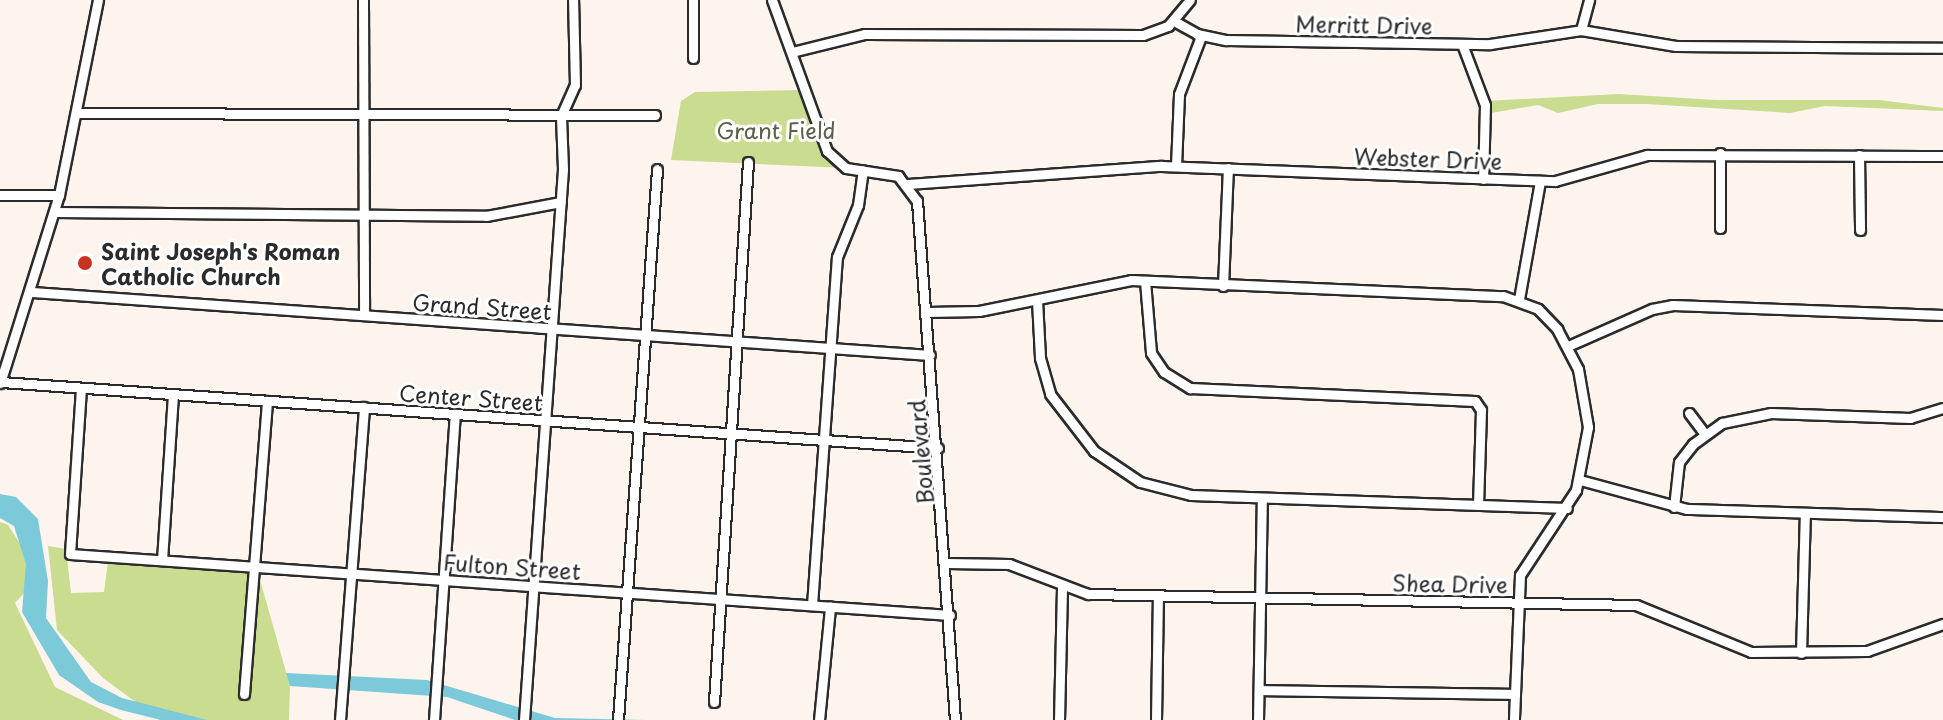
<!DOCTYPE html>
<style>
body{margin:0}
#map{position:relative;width:1943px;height:720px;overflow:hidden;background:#fdf4ed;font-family:"Playpen Sans",sans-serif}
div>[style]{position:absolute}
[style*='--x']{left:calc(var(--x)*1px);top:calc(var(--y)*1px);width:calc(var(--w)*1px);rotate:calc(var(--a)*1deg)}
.green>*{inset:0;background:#c9dc90}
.water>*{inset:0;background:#7bc9d9}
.roads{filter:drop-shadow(2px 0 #2b2b2b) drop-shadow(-2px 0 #2b2b2b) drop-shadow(0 2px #2b2b2b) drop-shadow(0 -2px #2b2b2b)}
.minor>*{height:9px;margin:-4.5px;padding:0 4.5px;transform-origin:4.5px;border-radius:4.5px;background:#fff}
.dots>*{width:22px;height:22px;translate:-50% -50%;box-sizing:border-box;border:4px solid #fff;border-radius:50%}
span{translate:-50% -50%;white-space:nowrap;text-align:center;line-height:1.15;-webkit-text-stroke:6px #fff;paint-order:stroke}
.street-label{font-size:22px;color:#2b2b2b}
.park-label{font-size:22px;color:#5a6049}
.poi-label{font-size:22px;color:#2b2b2b;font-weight:700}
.left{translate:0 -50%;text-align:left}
</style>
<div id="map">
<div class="green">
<div style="clip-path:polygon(805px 90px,823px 143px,846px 168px,671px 160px,681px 101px,695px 92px)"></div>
<div style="clip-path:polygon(1619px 94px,1716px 100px,1879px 100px,1943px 108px,1943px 111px,1825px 106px,1790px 113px,1647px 104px,1598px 104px,1558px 113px,1538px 105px,1485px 114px,1485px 101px)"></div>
<div style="clip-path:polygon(0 522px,8px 525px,33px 564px,27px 590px,15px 603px,55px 687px,123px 720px,0 720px)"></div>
<div style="clip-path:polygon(48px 546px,66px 549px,71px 593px,104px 592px,109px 554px,255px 562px,290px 686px,289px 720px,160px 720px,103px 678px,57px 630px)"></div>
</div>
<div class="water">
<div style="clip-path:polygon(0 494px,16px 497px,38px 519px,48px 581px,46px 618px,91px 682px,122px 698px,207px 720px,161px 720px,121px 710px,98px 702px,59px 675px,22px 612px,26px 564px,14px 526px,0 518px)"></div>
<div style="clip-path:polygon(286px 673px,427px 680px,555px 718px,646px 720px,515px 720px,447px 697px,290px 686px)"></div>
</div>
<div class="roads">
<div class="minor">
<div style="--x:363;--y:0;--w:315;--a:89.8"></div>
<div style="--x:693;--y:0;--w:58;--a:90"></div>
<div style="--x:772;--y:0;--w:161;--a:70"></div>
<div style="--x:827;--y:151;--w:25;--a:42"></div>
<div style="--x:846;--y:168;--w:53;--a:8.7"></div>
<div style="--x:898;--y:176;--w:31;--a:53"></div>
<div style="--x:917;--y:201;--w:520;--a:85.81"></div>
<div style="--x:1174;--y:21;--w:26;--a:29"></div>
<div style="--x:1197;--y:34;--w:30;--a:12"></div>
<div style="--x:1226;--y:40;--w:264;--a:0.9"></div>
<div style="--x:1490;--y:44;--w:92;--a:-8.7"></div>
<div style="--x:1581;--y:30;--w:96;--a:9.6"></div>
<div style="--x:1676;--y:46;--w:267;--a:0.4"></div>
<div style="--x:1581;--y:30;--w:31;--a:-75"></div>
<div style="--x:1462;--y:44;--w:65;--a:69.3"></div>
<div style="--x:1485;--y:105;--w:74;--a:91.5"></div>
<div style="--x:792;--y:52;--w:75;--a:-13.9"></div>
<div style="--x:865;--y:34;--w:278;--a:0.2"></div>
<div style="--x:1143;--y:35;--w:27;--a:-20"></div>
<div style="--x:1168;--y:26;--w:34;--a:-50"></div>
<div style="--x:78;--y:113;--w:577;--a:0.2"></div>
<div style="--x:1859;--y:155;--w:75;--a:89.2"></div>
<div style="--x:1176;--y:166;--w:72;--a:-87.6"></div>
<div style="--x:1179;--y:94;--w:62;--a:-69.2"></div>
<div style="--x:908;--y:184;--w:254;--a:-4.1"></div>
<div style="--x:1161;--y:166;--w:394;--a:2.2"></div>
<div style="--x:1555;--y:181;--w:96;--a:-15.8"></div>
<div style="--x:1647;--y:155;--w:296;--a:0.2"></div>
<div style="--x:0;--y:195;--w:59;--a:0"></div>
<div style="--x:55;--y:212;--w:431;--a:0.5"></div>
<div style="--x:486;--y:216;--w:76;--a:-10.6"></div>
<div style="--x:1720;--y:228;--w:75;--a:-90"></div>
<div style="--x:1145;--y:281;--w:72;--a:85.2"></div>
<div style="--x:1151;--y:353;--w:23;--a:56"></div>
<div style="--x:1164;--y:372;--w:31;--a:32"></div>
<div style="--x:1190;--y:388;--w:285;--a:2.6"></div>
<div style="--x:1475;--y:401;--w:11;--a:56"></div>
<div style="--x:1481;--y:410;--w:95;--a:91.8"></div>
<div style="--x:1223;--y:286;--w:118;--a:-87.6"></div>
<div style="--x:32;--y:292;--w:900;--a:4.01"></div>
<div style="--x:1519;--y:299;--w:120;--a:-79.9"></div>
<div style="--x:1037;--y:300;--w:58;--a:87"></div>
<div style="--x:1040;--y:358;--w:37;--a:74"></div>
<div style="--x:1050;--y:394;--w:72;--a:52.3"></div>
<div style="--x:1094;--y:451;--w:55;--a:34"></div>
<div style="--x:1140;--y:482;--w:53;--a:14.3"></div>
<div style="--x:1191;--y:495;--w:376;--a:2"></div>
<div style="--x:927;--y:312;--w:52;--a:-1.1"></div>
<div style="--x:979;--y:311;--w:155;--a:-11.5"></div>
<div style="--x:1131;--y:280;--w:372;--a:2.5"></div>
<div style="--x:1503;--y:296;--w:37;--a:20"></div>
<div style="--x:1538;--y:309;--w:28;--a:46"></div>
<div style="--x:1557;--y:329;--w:45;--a:62.3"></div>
<div style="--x:1578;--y:369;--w:59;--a:80.2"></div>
<div style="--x:1588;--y:427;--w:64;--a:100.8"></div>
<div style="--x:1576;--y:490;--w:102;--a:123.4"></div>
<div style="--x:1520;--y:575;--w:145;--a:92.4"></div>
<div style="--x:1568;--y:346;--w:92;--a:-23.8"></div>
<div style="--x:1652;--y:309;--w:21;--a:-11"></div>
<div style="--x:1673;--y:305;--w:270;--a:2.1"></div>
<div style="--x:1;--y:382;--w:939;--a:4.03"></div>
<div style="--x:0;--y:383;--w:197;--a:-72.6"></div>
<div style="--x:59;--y:195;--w:199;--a:-78.7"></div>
<div style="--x:81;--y:388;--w:166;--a:93.8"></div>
<div style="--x:70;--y:554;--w:882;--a:3.97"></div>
<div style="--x:1689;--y:413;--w:26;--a:53"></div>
<div style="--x:1580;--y:480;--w:111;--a:15.2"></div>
<div style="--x:1687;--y:509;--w:256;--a:1.8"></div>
<div style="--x:1674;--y:507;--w:45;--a:-83.7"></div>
<div style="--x:1679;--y:462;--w:23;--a:-52"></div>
<div style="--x:1693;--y:444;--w:36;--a:-36"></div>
<div style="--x:1722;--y:423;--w:50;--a:-11.5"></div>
<div style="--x:1771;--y:413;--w:139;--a:2.1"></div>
<div style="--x:1910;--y:418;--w:34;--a:-17"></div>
<div style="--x:162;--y:560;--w:166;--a:-86.2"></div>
<div style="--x:947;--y:563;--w:62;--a:0.9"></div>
<div style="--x:1009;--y:564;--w:85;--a:20.8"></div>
<div style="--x:1088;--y:594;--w:548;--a:1.15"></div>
<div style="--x:1636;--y:605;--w:124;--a:22.2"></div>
<div style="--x:1751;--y:652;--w:116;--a:-0.5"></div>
<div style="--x:1867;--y:651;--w:81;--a:-19.6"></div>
<div style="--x:812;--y:605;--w:349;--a:-85.9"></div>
<div style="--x:837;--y:257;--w:56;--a:-68"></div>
<div style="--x:858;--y:205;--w:35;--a:-82"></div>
<div style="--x:1801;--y:653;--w:139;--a:-88.4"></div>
<div style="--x:1259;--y:690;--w:256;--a:0.9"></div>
<div style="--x:244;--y:694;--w:294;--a:-85.5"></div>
<div style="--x:714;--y:702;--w:541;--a:-86.4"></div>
<div style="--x:340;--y:720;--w:314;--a:-85.6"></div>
<div style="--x:434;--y:720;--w:307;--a:-86.1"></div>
<div style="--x:524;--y:720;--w:552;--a:-85.95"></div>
<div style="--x:563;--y:169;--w:53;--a:-92.2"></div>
<div style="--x:561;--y:116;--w:34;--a:-66"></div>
<div style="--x:575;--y:85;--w:85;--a:-91.3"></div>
<div style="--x:618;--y:720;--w:552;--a:-85.95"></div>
<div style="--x:819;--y:720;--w:114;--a:-84.4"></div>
<div style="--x:1059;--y:720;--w:132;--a:-88.7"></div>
<div style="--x:1156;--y:720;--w:125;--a:-89.1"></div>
<div style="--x:1258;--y:720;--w:222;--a:-89"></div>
</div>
</div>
<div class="dots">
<div style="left:85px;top:263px;background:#c8321e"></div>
</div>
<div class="street-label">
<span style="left:1364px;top:24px;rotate:1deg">Merritt Drive</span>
<span style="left:1428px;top:158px;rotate:2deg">Webster Drive</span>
<span style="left:482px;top:306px;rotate:4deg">Grand Street</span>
<span style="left:471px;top:397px;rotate:4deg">Center Street</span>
<span style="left:920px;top:452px;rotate:-95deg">Boulevard</span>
<span style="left:512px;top:566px;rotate:4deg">Fulton Street</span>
<span style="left:1450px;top:583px;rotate:1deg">Shea Drive</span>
</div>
<div class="park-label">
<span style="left:776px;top:130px">Grant Field</span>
</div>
<div class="poi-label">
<span class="left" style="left:101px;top:263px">Saint Joseph's Roman<br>Catholic Church</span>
</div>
</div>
